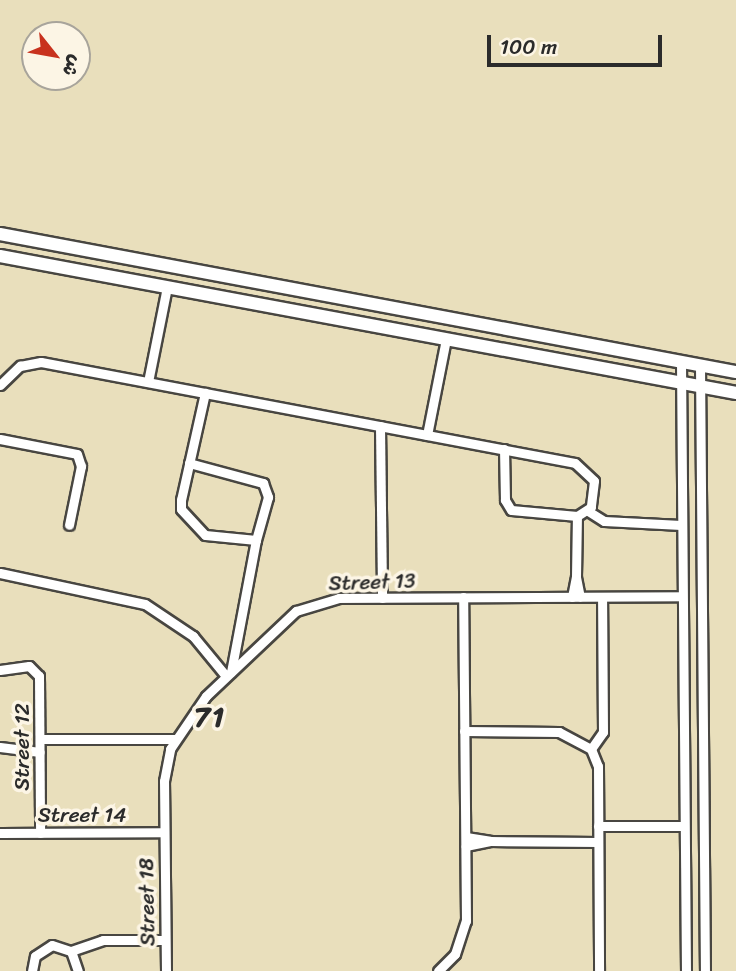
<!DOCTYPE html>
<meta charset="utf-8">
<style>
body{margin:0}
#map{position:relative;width:736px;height:971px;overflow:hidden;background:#e9dfbc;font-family:Sriracha,"Playpen Sans Arabic",sans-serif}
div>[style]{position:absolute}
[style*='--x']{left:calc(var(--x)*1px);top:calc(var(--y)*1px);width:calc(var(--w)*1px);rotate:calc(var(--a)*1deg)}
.roads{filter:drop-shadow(2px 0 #484641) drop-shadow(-2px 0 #484641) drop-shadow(0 2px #484641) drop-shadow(0 -2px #484641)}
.street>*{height:9px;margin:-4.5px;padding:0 4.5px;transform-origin:4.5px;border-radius:4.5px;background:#fff}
.secondary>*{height:12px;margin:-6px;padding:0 6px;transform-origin:6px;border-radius:6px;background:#fff}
span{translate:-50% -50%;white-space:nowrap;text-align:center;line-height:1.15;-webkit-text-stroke:7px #fcf5e5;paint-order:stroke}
.street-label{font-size:21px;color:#2b2b2b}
.district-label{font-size:28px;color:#2b2b2b;font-weight:700;letter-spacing:2px}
.north{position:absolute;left:21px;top:21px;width:70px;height:70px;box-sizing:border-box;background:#fcf5e5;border:2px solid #a8a49b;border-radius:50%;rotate:121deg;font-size:19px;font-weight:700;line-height:28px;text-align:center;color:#2b2b2b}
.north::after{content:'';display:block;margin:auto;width:24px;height:32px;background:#c8321e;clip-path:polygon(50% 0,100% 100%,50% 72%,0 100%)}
.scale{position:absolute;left:487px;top:35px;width:175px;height:32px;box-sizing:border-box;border:4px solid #2b2b2b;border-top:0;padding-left:9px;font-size:21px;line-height:24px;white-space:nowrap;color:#2b2b2b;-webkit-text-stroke:5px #fcf5e5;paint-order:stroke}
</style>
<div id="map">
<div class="roads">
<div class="street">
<div style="--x:681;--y:362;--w:609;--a:89.53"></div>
<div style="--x:700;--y:365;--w:606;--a:89.53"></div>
<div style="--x:148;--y:382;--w:97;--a:-78.7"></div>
<div style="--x:0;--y:385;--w:28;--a:-44"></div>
<div style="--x:20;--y:366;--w:21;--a:-11"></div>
<div style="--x:41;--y:362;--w:543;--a:10.71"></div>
<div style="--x:575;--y:463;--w:26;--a:43"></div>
<div style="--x:594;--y:481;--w:26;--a:97"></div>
<div style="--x:591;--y:507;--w:17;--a:147"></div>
<div style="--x:577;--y:516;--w:66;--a:-174.8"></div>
<div style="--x:511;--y:510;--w:12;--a:-121"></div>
<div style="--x:505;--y:500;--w:51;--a:-91.1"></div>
<div style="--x:380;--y:426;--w:172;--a:89.3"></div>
<div style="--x:427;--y:435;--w:98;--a:-78.8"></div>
<div style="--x:0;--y:439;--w:78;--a:11"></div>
<div style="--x:77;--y:454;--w:13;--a:72"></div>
<div style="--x:81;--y:466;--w:60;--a:101.5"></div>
<div style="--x:189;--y:463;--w:77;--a:15.1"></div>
<div style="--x:263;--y:483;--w:15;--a:70"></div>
<div style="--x:268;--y:497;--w:45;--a:105.6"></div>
<div style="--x:256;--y:540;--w:51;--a:-174.4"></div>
<div style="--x:205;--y:535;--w:35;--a:-133"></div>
<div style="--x:181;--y:509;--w:9;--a:-90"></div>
<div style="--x:181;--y:500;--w:110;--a:-77.4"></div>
<div style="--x:588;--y:511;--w:19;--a:32"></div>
<div style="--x:604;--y:521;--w:77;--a:3"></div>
<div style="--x:0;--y:573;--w:148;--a:12.1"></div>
<div style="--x:145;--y:604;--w:58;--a:33.7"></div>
<div style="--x:193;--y:636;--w:52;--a:50.5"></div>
<div style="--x:576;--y:577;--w:61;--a:-89.1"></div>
<div style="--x:572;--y:597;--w:20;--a:-79"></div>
<div style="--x:576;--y:577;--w:20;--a:79"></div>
<div style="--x:0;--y:670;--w:29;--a:-8"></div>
<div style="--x:29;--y:666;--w:14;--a:45"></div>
<div style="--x:39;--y:676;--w:157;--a:89.6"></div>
<div style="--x:231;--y:672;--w:134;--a:-79.3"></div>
<div style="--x:464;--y:731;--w:95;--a:0.6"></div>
<div style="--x:559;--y:732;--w:36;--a:28"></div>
<div style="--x:591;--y:749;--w:18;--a:68"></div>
<div style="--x:598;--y:766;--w:205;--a:89.7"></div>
<div style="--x:40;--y:739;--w:134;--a:0"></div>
<div style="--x:0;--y:747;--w:40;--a:7.1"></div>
<div style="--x:591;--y:749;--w:21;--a:-55"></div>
<div style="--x:603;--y:732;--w:135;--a:-90.4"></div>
<div style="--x:598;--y:826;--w:86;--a:0"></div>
<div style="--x:0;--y:833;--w:164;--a:-0.3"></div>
<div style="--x:466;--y:837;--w:24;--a:9"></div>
<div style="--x:490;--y:841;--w:25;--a:168"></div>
<div style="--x:490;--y:841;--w:108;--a:0.5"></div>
<div style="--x:71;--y:951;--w:34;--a:-19"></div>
<div style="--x:103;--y:940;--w:62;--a:0"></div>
<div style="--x:32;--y:971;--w:15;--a:-79"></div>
<div style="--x:35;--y:956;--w:20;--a:-33"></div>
<div style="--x:52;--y:945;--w:20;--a:18"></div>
<div style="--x:71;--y:951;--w:21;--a:71"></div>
<div style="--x:166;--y:971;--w:190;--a:-90.6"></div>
<div style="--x:164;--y:781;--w:33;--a:-79"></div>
<div style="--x:170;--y:749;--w:64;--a:-55.8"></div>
<div style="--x:206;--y:696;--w:124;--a:-43.4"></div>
<div style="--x:296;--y:611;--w:45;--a:-16.8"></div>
<div style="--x:339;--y:598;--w:343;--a:-0.3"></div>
<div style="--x:438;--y:971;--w:24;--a:-45"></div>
<div style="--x:455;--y:954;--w:35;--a:-72"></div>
<div style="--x:466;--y:921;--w:324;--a:-90.5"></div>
</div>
<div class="secondary">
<div style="--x:0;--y:234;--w:749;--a:10.62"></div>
<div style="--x:0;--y:256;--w:749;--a:10.54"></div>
</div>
</div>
<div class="street-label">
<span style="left:372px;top:582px;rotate:-2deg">Street 13</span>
<span style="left:22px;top:747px;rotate:-90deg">Street 12</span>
<span style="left:82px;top:815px">Street 14</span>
<span style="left:147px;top:902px;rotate:-91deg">Street 18</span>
</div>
<div class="district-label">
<span style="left:210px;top:717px">71</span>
</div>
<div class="north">ش</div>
<div class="scale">100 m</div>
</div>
